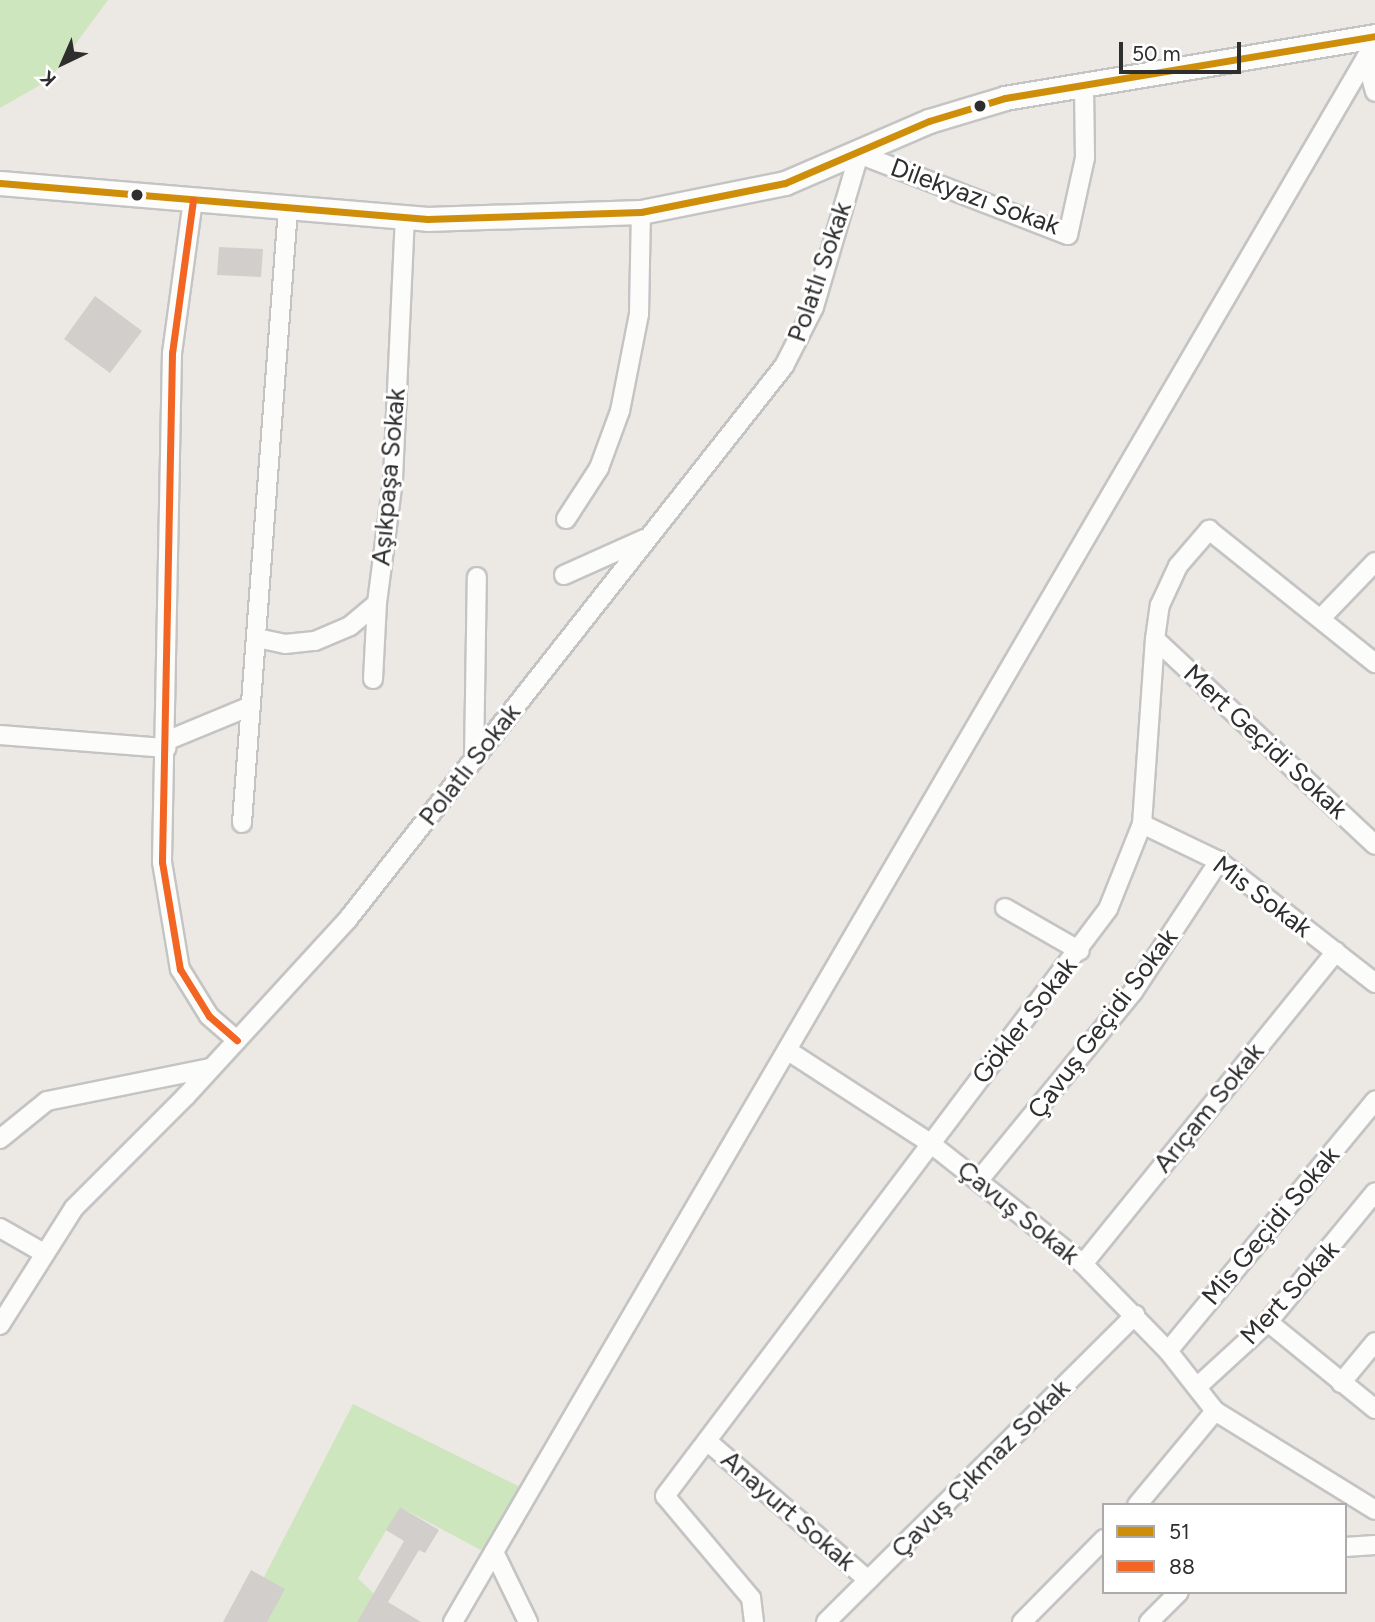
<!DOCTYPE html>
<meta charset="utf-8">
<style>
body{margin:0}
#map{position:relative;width:1375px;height:1622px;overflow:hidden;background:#ece8e4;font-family:Figtree,sans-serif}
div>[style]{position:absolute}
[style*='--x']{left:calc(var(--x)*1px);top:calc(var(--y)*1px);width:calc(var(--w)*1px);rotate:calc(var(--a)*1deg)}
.green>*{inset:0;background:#cee6be}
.building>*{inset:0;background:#d1cecb}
.roads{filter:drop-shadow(2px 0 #c5c4c5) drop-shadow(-2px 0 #c5c4c5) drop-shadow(0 2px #c5c4c5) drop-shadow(0 -2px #c5c4c5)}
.minor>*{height:18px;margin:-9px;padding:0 9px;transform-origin:9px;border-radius:9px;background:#fcfcfb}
.tertiary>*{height:23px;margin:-11.5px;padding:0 11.5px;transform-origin:11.5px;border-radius:11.5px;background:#fcfcfb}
.bus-1>*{height:7px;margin:-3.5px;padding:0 3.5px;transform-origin:3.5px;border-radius:3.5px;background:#cf8e09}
.bus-2>*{height:7px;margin:-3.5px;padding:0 3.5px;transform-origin:3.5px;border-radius:3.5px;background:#f26522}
.dots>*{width:19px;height:19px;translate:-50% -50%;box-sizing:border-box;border:4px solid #fff;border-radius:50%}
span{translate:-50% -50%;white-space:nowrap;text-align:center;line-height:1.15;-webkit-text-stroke:6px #fff;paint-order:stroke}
.street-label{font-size:26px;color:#2e2e2e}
.legend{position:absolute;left:1102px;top:1503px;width:245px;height:91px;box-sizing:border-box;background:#fff;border:2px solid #ababab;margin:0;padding:9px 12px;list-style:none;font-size:21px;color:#2e2e2e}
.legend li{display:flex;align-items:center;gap:14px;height:35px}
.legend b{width:35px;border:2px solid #ababab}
.north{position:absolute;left:28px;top:28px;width:70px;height:70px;-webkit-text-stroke:5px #fff;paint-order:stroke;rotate:224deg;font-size:19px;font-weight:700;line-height:28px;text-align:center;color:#2e2e2e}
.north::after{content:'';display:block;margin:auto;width:24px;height:32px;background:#2e2e2e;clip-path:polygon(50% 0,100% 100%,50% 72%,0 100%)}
.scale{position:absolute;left:1119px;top:42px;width:122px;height:32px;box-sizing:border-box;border:4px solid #2e2e2e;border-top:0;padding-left:9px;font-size:21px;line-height:24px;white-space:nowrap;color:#2e2e2e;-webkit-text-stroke:5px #fff;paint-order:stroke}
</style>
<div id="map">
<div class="green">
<div style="clip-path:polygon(0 0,108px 0,49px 80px,0 108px)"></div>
<div style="clip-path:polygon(353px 1404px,530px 1492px,492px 1556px,400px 1507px,358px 1578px,374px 1594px,357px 1622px,267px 1622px,264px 1577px)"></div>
</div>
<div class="building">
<div style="clip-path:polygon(219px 247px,263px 249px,261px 277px,217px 275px)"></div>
<div style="clip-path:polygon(95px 296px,142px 331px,110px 373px,64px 339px)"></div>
<div style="clip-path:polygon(400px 1507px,439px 1530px,425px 1553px,419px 1550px,388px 1602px,421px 1622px,357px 1622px,404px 1541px,386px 1530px)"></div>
<div style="clip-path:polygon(251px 1570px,285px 1589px,267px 1622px,223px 1622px)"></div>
</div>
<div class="roads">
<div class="minor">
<div style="--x:1366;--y:58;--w:35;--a:75"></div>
<div style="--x:193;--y:200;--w:154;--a:97.8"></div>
<div style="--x:172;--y:353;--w:509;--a:91.13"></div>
<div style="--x:162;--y:862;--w:109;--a:80.5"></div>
<div style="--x:180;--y:969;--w:55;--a:58.3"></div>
<div style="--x:209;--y:1016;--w:37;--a:41"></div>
<div style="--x:566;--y:519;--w:61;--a:-57.1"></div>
<div style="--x:599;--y:468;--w:61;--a:-69.8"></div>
<div style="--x:620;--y:411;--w:99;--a:-78.9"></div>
<div style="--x:639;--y:314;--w:102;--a:-88.9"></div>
<div style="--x:564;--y:575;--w:88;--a:-24.2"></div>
<div style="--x:1323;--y:616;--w:75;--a:-46.1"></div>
<div style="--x:257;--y:638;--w:29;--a:12"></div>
<div style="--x:285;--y:644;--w:30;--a:-6"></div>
<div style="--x:315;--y:641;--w:38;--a:-23"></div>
<div style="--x:350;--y:626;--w:35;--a:-40"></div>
<div style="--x:377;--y:603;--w:125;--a:-82.6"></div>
<div style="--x:393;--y:479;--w:261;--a:-87.4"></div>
<div style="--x:1155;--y:639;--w:301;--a:43.1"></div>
<div style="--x:373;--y:679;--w:76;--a:-87"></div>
<div style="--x:0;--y:735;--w:167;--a:4.5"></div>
<div style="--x:166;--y:741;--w:92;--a:-22.4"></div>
<div style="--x:474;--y:759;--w:182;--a:-89.1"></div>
<div style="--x:242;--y:823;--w:616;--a:-85.72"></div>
<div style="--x:1142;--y:824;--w:85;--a:25.7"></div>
<div style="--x:1219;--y:861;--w:198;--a:38"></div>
<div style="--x:1005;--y:908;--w:86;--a:29.8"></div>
<div style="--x:790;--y:1052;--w:167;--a:33"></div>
<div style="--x:930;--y:1143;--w:195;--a:38.3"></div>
<div style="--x:1083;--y:1264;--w:122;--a:45.7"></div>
<div style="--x:1168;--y:1351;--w:76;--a:51.9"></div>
<div style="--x:1215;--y:1411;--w:188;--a:31.7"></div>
<div style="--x:0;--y:1139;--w:60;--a:-39"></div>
<div style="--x:47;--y:1101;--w:166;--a:-11.4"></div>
<div style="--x:979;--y:1180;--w:243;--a:-50.7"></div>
<div style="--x:1133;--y:992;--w:157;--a:-56.7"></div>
<div style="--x:0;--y:1228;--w:48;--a:29.7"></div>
<div style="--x:1083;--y:1264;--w:402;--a:-51"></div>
<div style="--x:1268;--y:1322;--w:138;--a:39.1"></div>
<div style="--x:0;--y:1325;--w:138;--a:-57.7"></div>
<div style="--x:74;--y:1208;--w:158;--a:-45"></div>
<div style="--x:186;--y:1096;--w:240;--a:-47.5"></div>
<div style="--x:348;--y:919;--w:704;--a:-51.75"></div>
<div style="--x:784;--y:366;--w:66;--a:-63"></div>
<div style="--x:814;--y:307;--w:159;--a:-73.6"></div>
<div style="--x:859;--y:154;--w:224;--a:21.2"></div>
<div style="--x:1068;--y:235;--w:79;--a:-77.6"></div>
<div style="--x:1085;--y:158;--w:74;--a:-90.8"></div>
<div style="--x:1168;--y:1351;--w:325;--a:-50.4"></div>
<div style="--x:1341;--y:1383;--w:53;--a:-50.3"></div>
<div style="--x:1197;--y:1387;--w:96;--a:-42.5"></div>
<div style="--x:1268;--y:1322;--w:168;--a:-50.5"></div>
<div style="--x:707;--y:1441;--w:213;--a:40.8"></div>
<div style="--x:1137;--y:1505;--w:122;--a:-50.3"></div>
<div style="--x:1345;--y:1547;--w:30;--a:-4"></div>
<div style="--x:494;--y:1552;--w:78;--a:64.1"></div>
<div style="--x:453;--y:1622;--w:1829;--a:-59.73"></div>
<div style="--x:754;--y:1622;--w:24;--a:-97"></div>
<div style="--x:751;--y:1598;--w:133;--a:-130.1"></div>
<div style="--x:665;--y:1496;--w:735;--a:-52.96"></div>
<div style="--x:1108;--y:909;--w:92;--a:-68.2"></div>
<div style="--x:1142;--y:824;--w:185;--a:-86"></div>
<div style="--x:1155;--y:639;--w:34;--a:-82"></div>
<div style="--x:1160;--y:605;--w:43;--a:-65.2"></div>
<div style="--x:1178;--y:566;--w:48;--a:-49.3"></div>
<div style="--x:1209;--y:530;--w:213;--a:38.7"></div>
<div style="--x:826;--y:1622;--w:436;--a:-44.8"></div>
<div style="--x:1022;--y:1622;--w:117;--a:-45.3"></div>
<div style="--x:1149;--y:1622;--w:42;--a:-45"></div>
</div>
<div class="tertiary">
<div style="--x:0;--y:183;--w:429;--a:4.8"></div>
<div style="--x:427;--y:219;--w:214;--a:-1.9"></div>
<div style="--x:641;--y:212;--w:147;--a:-11.4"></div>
<div style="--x:785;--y:183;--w:157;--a:-23.3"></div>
<div style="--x:929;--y:121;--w:79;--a:-16.8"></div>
<div style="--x:1005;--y:98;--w:375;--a:-9.5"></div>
</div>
</div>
<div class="bus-1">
<div style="--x:0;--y:183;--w:429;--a:4.8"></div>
<div style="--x:427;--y:219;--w:214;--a:-1.9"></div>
<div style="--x:641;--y:212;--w:147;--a:-11.4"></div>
<div style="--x:785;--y:183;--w:157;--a:-23.3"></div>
<div style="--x:929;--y:121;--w:79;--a:-16.8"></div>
<div style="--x:1005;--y:98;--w:375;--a:-9.5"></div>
</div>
<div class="bus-2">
<div style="--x:193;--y:200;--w:154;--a:97.8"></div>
<div style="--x:172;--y:353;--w:509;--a:91.13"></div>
<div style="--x:162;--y:862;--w:109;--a:80.5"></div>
<div style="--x:180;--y:969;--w:55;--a:58.3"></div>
<div style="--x:209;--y:1016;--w:37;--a:41"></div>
</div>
<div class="dots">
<div style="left:980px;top:106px;background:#2e2e2e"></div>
<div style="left:137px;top:195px;background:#2e2e2e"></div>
</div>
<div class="street-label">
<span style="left:975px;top:197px;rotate:20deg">Dilekyazı Sokak</span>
<span style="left:820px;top:272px;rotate:-71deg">Polatlı Sokak</span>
<span style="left:389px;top:477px;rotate:-85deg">Aşıkpaşa Sokak</span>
<span style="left:1265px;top:742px;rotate:43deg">Mert Geçidi Sokak</span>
<span style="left:470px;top:765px;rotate:-52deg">Polatlı Sokak</span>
<span style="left:1262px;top:897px;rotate:37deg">Mis Sokak</span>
<span style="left:1025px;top:1021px;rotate:-52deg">Gökler Sokak</span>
<span style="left:1103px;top:1024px;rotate:-53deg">Çavuş Geçidi Sokak</span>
<span style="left:1209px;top:1108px;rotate:-51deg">Arıçam Sokak</span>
<span style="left:1018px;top:1213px;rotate:39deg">Çavuş Sokak</span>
<span style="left:1271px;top:1226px;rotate:-50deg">Mis Geçidi Sokak</span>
<span style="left:1290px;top:1293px;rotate:-47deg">Mert Sokak</span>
<span style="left:981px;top:1469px;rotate:-45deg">Çavuş Çıkmaz Sokak</span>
<span style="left:788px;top:1511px;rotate:41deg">Anayurt Sokak</span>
</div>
<ul class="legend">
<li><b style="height:9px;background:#cf8e09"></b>51</li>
<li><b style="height:9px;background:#f26522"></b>88</li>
</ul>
<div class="north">K</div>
<div class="scale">50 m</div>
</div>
